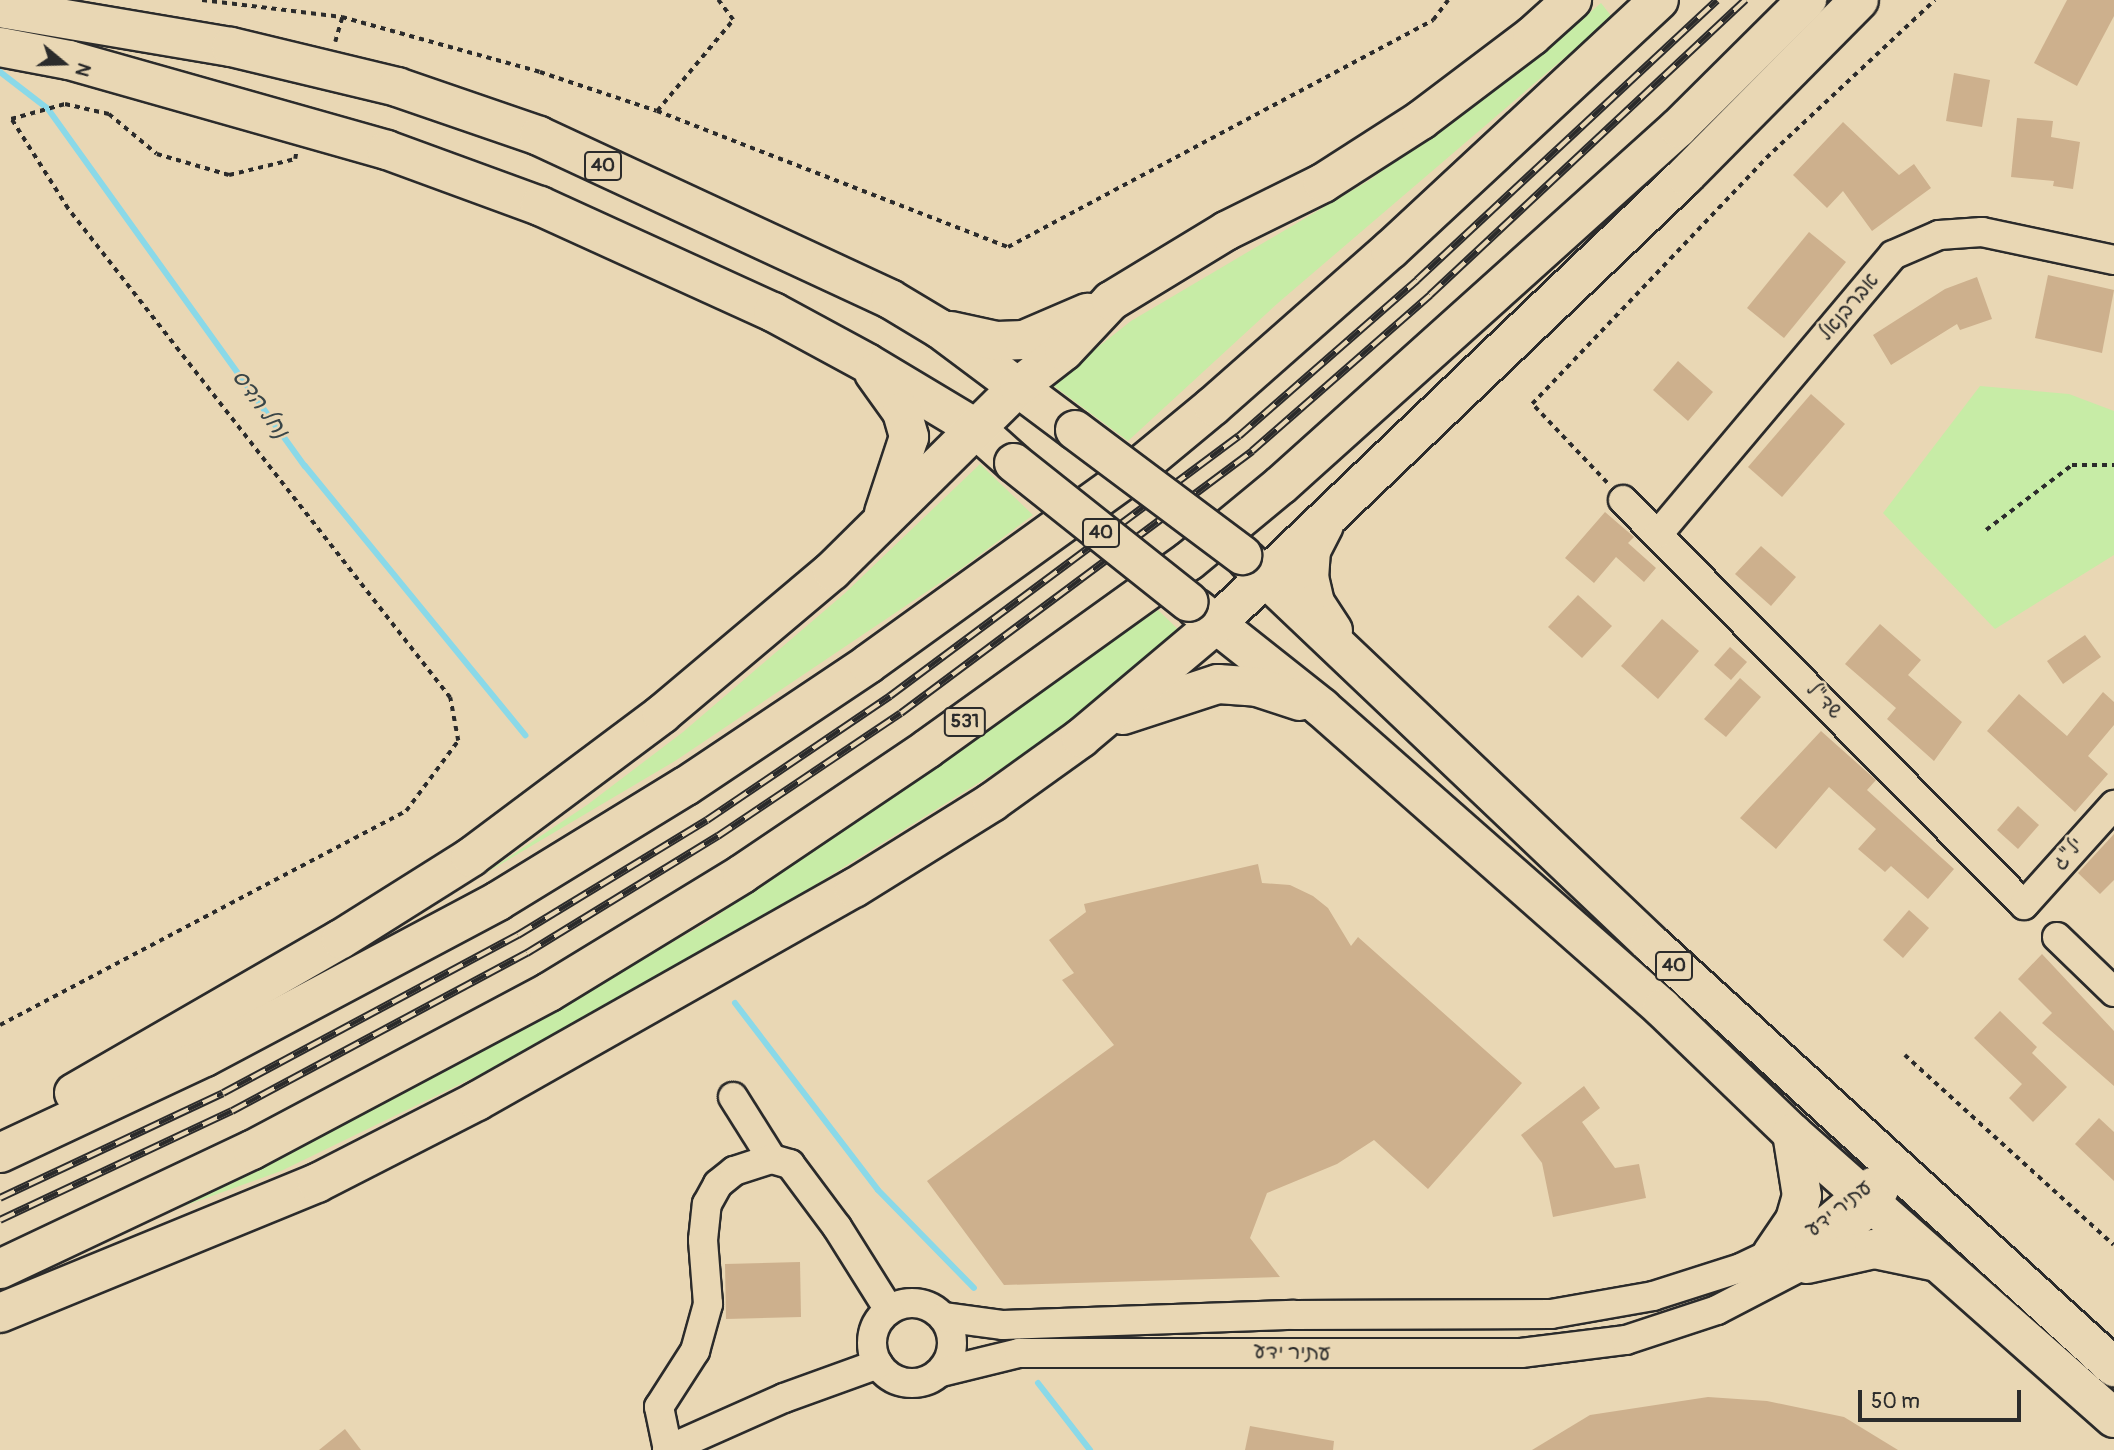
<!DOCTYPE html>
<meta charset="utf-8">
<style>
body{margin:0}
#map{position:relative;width:2114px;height:1450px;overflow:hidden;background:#e9d7b4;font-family:Pangolin,"Playpen Sans Hebrew",sans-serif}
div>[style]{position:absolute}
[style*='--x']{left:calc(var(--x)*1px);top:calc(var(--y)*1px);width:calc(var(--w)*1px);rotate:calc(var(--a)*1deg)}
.green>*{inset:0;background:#c7eca6}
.stream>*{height:6px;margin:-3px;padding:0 3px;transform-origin:3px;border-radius:3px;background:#8ad9e8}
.building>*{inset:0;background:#cdb08d}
.path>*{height:3.5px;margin-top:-1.75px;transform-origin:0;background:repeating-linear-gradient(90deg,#2b2b2b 0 5px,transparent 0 10px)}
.roads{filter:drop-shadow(2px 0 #2b2b2b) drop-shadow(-2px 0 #2b2b2b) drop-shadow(0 2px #2b2b2b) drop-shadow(0 -2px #2b2b2b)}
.minor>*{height:28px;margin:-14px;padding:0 14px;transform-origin:14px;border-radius:14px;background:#e9d7b4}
.minor>.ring{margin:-14px;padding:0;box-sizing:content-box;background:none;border:28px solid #e9d7b4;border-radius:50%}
.highway>*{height:38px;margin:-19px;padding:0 19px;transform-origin:19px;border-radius:19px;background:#e9d7b4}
.rail>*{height:8px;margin-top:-4px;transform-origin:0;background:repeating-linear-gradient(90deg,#e9d7b4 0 16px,#2b2b2b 0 32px);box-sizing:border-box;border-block:2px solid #2b2b2b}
.bridges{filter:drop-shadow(2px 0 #2b2b2b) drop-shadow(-2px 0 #2b2b2b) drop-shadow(0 2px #2b2b2b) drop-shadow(0 -2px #2b2b2b)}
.highway-bridge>*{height:38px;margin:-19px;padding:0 19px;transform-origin:19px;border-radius:19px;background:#e9d7b4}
span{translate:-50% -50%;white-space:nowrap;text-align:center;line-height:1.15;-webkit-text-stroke:5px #e9d7b4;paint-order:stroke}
.shield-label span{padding:2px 5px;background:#e9d7b4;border:2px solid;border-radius:5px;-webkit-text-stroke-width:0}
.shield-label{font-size:19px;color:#2b2b2b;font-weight:700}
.street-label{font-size:21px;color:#2b2b2b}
.water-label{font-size:23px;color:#394547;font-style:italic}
.north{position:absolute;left:28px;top:28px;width:70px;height:70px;-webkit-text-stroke:5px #e9d7b4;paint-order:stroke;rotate:109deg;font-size:19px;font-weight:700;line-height:28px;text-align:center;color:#2b2b2b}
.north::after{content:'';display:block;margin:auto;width:24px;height:32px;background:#2b2b2b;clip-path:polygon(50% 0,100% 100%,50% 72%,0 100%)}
.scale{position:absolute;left:1858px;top:1390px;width:163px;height:32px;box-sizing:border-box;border:4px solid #2b2b2b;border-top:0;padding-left:9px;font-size:21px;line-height:24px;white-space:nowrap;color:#2b2b2b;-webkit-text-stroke:5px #e9d7b4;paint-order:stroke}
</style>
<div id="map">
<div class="green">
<div style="clip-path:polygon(1601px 3px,1612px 17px,1278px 303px,1128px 441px,1051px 384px,1131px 321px,1368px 181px,1520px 72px)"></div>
<div style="clip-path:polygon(1980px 386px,2069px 394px,2114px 411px,2114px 555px,1995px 629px,1883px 513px)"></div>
<div style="clip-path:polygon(980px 464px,1033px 515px,962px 568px,675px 761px,479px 877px,587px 805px,683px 732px,844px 594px)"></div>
<div style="clip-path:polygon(1158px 610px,1183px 634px,1052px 737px,783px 905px,483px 1073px,281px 1171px,129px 1226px,245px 1176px,472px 1056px,708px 922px)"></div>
</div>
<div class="stream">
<div style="--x:0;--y:72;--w:61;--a:37.6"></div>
<div style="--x:48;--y:109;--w:440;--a:54.3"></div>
<div style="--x:305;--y:466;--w:348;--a:50.7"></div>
<div style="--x:735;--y:1003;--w:235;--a:52.6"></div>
<div style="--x:878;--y:1190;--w:137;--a:45.6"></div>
<div style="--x:1038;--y:1383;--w:85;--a:52.2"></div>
</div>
<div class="building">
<div style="clip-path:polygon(2067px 0,2114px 0,2114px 16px,2077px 86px,2034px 63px)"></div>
<div style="clip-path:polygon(1954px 73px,1990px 80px,1982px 127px,1946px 121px)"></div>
<div style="clip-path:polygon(2017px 118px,2053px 121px,2051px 137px,2080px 142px,2073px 189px,2053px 186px,2054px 181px,2011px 177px)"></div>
<div style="clip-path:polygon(1843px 122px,1899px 175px,1914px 164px,1931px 188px,1872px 231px,1843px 191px,1827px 208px,1793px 175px)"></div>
<div style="clip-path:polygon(1809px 232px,1846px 262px,1784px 338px,1747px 308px)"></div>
<div style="clip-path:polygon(2048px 275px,2114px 290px,2102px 353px,2035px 338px)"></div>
<div style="clip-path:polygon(1977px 277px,1992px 319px,1960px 330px,1957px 324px,1891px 365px,1873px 335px,1945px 289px)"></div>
<div style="clip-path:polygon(1678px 361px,1713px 392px,1688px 421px,1653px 390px)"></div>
<div style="clip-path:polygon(1811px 394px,1845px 424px,1782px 497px,1748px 467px)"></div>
<div style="clip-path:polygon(1605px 512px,1634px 537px,1628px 543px,1656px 568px,1644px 582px,1616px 557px,1594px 583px,1565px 558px)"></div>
<div style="clip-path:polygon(1761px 546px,1796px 577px,1771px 606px,1735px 574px)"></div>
<div style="clip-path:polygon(1578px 595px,1612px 626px,1582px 658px,1548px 627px)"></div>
<div style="clip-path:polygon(1662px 619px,1699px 651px,1658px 699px,1621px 666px)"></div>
<div style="clip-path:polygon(1880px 624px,1921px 660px,1908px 675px,1962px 722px,1934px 761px,1887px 719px,1896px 708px,1845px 664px)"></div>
<div style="clip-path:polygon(2085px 635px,2101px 657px,2063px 684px,2047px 661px)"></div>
<div style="clip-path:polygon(1730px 647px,1747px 662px,1731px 680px,1714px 665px)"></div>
<div style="clip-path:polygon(1740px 678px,1761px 697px,1726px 737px,1704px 719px)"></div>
<div style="clip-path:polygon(2103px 692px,2114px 702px,2114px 725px,2088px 756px,2108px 774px,2075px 812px,1987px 731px,2019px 694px,2067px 736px)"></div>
<div style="clip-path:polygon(1821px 731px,1876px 780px,1867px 790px,1954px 869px,1928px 899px,1891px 866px,1885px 872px,1858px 849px,1876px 829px,1829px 787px,1776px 849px,1740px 818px)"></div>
<div style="clip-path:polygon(2018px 806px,2039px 825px,2018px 849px,1997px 830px)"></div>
<div style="clip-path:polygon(2114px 834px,2114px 880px,2100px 894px,2078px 873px)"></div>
<div style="clip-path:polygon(1258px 864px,1262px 883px,1290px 885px,1313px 896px,1328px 908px,1351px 946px,1358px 937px,1522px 1083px,1428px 1189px,1374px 1140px,1337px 1164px,1267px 1193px,1250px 1238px,1280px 1277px,1004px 1285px,927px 1181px,1114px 1045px,1062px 980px,1074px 973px,1049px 940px,1086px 912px,1084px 904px)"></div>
<div style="clip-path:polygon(1909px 910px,1929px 928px,1903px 958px,1883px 940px)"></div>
<div style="clip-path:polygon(2042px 954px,2114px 1031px,2114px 1086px,2042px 1023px,2052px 1013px,2018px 979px)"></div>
<div style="clip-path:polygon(2000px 1011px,2037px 1047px,2032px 1053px,2067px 1087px,2033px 1122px,2009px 1098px,2022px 1084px,1974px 1038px)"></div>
<div style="clip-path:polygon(1584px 1086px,1600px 1108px,1582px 1122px,1615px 1168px,1639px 1164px,1646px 1198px,1553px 1217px,1542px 1163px,1521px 1135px)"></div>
<div style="clip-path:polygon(2099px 1118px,2114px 1132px,2114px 1181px,2075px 1144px)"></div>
<div style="clip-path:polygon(800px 1262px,801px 1317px,726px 1319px,725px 1264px)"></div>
<div style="clip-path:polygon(1708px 1397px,1767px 1401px,1844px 1417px,1898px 1450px,1532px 1450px,1590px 1415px)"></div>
<div style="clip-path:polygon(1250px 1426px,1334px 1441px,1333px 1450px,1245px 1450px)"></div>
<div style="clip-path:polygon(345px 1429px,361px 1450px,319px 1450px)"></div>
</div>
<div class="path">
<div style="--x:202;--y:0;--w:141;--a:6.9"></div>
<div style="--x:342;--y:17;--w:205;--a:15.5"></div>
<div style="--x:540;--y:72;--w:123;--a:18.4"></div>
<div style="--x:657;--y:111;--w:376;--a:21.2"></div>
<div style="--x:1008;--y:247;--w:482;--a:-28.1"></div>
<div style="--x:1433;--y:20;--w:25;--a:-53"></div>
<div style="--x:335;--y:42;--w:26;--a:-74"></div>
<div style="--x:657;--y:111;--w:119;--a:-50.1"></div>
<div style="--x:733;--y:20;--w:25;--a:-127"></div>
<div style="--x:1607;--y:483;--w:109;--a:-133.5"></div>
<div style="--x:1532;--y:404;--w:340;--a:-46.4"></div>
<div style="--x:1766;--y:158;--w:231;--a:-43.1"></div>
<div style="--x:1986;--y:530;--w:108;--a:-37.1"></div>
<div style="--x:2072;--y:465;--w:42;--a:0"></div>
<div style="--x:0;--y:1025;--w:459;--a:-27.8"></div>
<div style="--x:406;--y:811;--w:87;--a:-53.4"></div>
<div style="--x:458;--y:741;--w:44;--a:-100.5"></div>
<div style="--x:450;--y:698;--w:621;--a:-128"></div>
<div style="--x:68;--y:209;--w:107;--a:-122.3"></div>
<div style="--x:11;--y:119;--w:56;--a:-15.5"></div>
<div style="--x:65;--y:104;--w:45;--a:12.8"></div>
<div style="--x:109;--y:114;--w:62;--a:39.8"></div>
<div style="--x:157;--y:154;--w:75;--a:16.3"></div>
<div style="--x:229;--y:175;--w:68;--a:-13.6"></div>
<div style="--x:295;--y:159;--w:6;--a:-81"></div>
<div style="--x:1905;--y:1055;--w:282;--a:42.3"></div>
</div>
<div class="roads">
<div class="minor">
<div style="--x:1623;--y:500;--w:570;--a:45.28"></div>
<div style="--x:2024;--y:905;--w:135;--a:-48"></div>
<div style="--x:1659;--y:533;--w:363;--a:-49.9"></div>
<div style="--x:1893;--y:255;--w:50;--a:-23.5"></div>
<div style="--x:1939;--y:235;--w:43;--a:-4"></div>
<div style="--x:1982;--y:232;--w:135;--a:12"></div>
<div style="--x:2057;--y:937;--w:79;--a:44"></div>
<div style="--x:733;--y:1097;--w:73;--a:57.8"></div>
<div class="ring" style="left:872px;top:1303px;width:52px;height:52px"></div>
<div style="--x:943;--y:1317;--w:61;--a:7.6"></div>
<div style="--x:1003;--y:1325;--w:291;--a:-2"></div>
<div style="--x:1294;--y:1315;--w:257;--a:-0.2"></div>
<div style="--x:1551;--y:1314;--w:104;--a:-10"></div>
<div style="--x:1653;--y:1296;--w:92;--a:-17.7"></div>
<div style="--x:1741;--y:1268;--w:72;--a:-25.5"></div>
<div style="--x:1806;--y:1237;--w:85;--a:-40.2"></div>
<div style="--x:941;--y:1372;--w:80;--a:-13.7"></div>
<div style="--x:1019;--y:1353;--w:502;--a:0"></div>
<div style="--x:1521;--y:1353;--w:106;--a:-7.1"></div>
<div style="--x:1626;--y:1340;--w:96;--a:-18.2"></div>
<div style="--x:1717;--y:1310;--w:110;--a:-27.5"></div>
<div style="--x:1815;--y:1259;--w:82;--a:-41.1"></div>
<div style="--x:1877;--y:1205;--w:41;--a:-64.1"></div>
<div style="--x:667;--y:1450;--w:128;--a:-24"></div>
<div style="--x:784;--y:1398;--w:100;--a:-19.9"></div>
<div style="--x:668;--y:1450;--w:44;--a:-101.8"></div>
<div style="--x:659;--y:1407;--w:67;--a:-57.3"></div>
<div style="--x:695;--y:1351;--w:49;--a:-74.5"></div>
<div style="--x:708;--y:1304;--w:64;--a:-94.5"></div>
<div style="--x:703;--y:1240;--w:36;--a:-84"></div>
<div style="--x:707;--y:1204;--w:23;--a:-61"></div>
<div style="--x:718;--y:1184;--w:21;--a:-39"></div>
<div style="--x:734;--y:1171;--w:40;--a:-18"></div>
<div style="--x:772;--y:1159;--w:19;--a:16"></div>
<div style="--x:790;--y:1164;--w:79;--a:53.3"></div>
<div style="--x:837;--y:1227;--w:98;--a:57.9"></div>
</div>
<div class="highway">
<div style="--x:0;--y:8;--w:234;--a:9.6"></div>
<div style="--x:231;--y:47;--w:171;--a:13.5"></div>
<div style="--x:397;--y:87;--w:150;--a:19"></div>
<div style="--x:539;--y:136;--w:387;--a:24.9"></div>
<div style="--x:890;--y:299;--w:58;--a:31"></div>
<div style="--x:940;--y:329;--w:169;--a:36.8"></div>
<div style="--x:0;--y:47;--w:70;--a:10.7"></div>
<div style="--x:69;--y:60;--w:330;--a:15.8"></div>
<div style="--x:387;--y:150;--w:163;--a:20.1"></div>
<div style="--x:540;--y:206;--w:256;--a:24.5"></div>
<div style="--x:773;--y:312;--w:107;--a:28.5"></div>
<div style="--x:867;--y:363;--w:126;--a:31"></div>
<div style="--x:975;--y:428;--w:52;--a:41.9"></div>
<div style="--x:951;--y:331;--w:47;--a:12.3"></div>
<div style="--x:997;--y:341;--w:27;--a:-2"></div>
<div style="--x:1024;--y:340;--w:69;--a:-23.2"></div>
<div style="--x:874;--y:373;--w:48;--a:54.3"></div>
<div style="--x:902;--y:412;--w:26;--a:74"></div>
<div style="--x:909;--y:437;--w:80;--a:108.2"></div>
<div style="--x:1324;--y:525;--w:28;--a:117"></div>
<div style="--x:1311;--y:550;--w:27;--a:94"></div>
<div style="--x:1309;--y:577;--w:27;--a:77"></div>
<div style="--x:1315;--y:603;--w:33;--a:57"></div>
<div style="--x:1247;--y:560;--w:556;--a:43.54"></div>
<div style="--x:1650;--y:943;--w:629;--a:42.42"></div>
<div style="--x:1196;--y:608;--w:161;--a:38.4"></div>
<div style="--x:1322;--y:708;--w:453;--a:41.4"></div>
<div style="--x:1662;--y:1008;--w:180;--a:43.9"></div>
<div style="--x:1792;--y:1133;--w:430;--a:41.5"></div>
<div style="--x:1123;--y:715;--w:100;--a:-18.1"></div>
<div style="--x:1218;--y:684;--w:39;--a:4"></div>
<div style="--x:1257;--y:687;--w:45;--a:18"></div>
<div style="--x:74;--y:1093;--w:308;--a:-30"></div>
<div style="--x:341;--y:939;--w:154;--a:-32.2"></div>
<div style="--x:471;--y:857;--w:239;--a:-36.8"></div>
<div style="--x:662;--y:714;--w:222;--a:-40.1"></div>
<div style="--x:832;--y:571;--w:263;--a:-44.7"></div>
<div style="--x:1019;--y:386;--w:57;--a:-37.9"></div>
<div style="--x:1064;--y:351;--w:69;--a:-46.8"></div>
<div style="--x:1111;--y:301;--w:135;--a:-31.3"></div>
<div style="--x:1226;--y:231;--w:108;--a:-26.3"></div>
<div style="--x:1323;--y:183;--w:117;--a:-32.7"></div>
<div style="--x:1421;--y:120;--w:139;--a:-37.1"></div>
<div style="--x:1532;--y:36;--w:54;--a:-42"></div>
<div style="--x:0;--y:1153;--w:226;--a:-25.1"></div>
<div style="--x:205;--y:1057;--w:332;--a:-28"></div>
<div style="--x:498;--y:901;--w:220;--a:-31.5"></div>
<div style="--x:686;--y:786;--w:219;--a:-33.8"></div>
<div style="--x:868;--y:664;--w:318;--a:-35.8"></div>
<div style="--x:1126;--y:478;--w:113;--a:-39.6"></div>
<div style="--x:1213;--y:406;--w:236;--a:-41.4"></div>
<div style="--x:1390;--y:250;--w:367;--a:-42.9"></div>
<div style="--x:1772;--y:1254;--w:41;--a:-55.9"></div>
<div style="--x:1795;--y:1220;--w:25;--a:-74"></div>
<div style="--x:1802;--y:1196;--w:64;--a:-99"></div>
<div style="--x:1807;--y:1264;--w:69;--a:-12.6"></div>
<div style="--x:1874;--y:1249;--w:64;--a:11.7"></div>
<div style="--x:0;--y:1269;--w:279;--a:-25.3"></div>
<div style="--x:252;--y:1150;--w:336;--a:-28"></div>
<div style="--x:549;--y:992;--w:226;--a:-31.4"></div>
<div style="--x:742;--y:874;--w:223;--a:-34"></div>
<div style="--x:927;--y:749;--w:322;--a:-35.7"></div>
<div style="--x:1189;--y:561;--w:119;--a:-39.6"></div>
<div style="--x:1281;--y:485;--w:534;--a:-41.96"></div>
<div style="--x:1678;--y:128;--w:182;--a:-44.8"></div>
<div style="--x:0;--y:1313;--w:343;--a:-22.3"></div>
<div style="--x:317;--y:1183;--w:180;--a:-27.1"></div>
<div style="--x:477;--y:1101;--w:433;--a:-29.5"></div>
<div style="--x:854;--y:888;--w:163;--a:-31.9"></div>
<div style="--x:992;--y:802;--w:110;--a:-35.7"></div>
<div style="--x:1081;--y:738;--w:175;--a:-40.1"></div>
<div style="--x:1215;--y:625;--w:650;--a:-43.69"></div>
<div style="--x:1685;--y:176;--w:247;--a:-45.3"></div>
</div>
</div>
<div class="rail">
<div style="--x:0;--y:1198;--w:246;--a:-25.2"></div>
<div style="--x:223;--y:1093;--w:335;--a:-28.2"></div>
<div style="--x:518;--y:935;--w:221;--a:-31.3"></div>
<div style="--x:707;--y:820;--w:221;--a:-34.1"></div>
<div style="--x:890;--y:696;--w:435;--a:-36.7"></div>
<div style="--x:1239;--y:436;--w:237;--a:-41.2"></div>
<div style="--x:1417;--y:280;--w:410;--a:-43"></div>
<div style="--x:0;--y:1220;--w:256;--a:-25.2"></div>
<div style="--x:232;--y:1111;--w:335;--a:-28.2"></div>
<div style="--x:527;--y:953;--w:224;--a:-31.5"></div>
<div style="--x:718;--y:836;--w:220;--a:-33.9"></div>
<div style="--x:901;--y:713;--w:438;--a:-36.7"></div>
<div style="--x:1252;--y:451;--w:237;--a:-41.2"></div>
<div style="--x:1430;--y:295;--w:432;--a:-43.1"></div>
</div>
<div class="bridges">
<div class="highway-bridge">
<div style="--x:1075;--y:430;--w:209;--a:36.8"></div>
<div style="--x:1014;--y:463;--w:223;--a:38.5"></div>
</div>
</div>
<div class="shield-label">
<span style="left:603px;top:166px">40</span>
<span style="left:1101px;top:533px">40</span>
<span style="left:965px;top:722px">531</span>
<span style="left:1674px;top:966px">40</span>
</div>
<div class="street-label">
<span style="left:1849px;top:307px;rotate:-50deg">אברבנאל</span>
<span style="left:1824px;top:701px;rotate:46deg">שד"ל</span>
<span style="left:2068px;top:854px;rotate:-49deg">יל"ג</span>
<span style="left:1839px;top:1209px;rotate:-39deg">עתיר ידע</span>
<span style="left:1292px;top:1353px;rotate:1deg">עתיר ידע</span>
</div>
<div class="water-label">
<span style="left:260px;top:404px;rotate:54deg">נחל הדס</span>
</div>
<div class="north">N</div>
<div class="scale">50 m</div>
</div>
